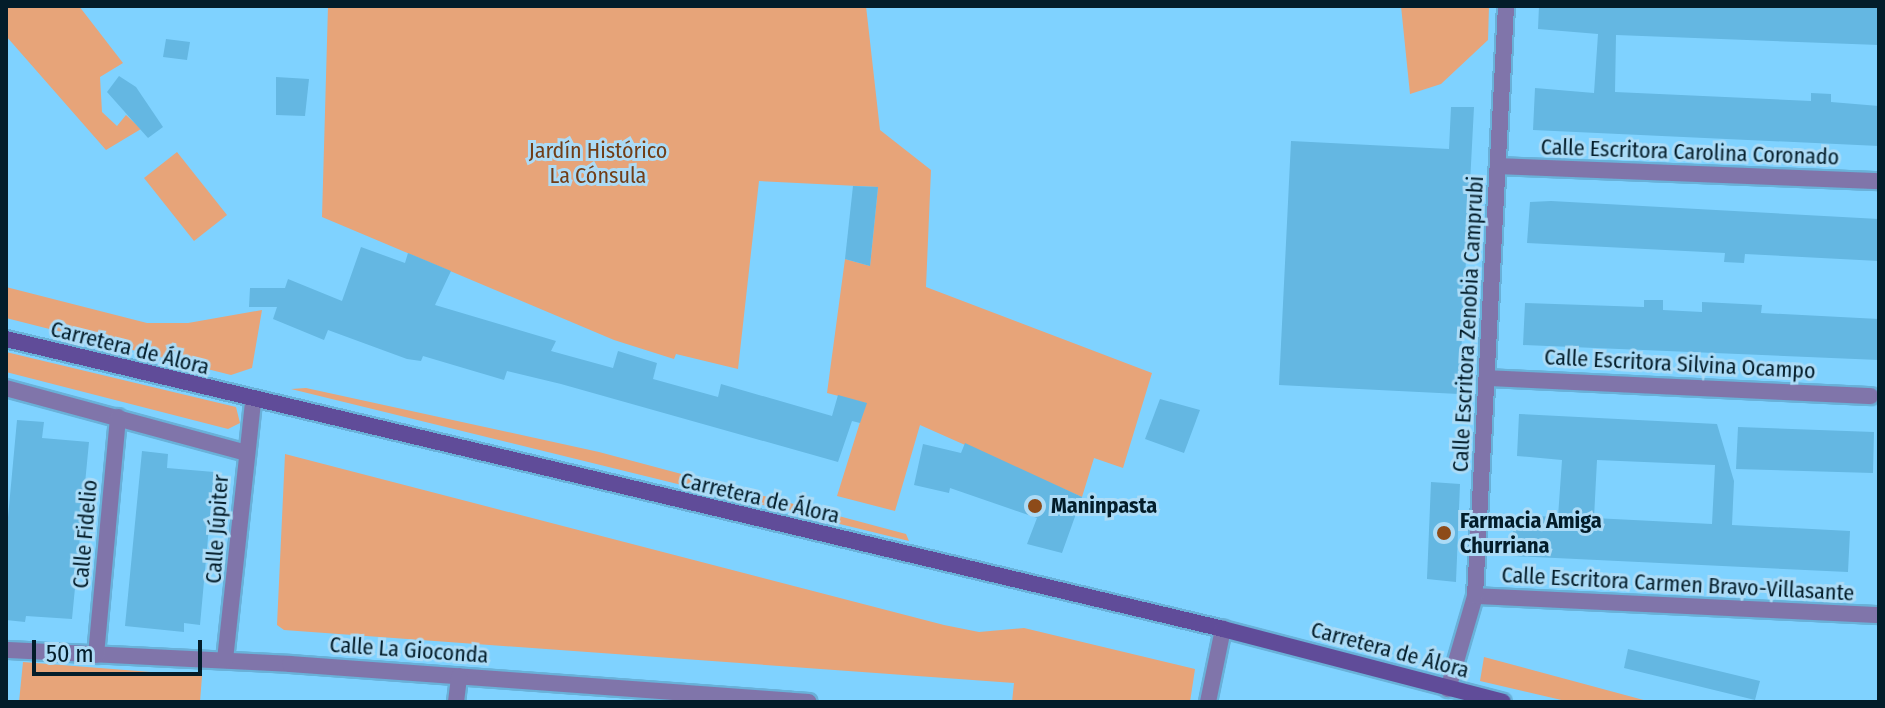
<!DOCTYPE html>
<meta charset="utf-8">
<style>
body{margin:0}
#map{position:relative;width:1885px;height:708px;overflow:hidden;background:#7fd2ff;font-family:"Fira Sans Condensed",sans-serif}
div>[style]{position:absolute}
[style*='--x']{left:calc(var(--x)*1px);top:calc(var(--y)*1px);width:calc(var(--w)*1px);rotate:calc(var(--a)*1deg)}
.green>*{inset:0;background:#e7a479}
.building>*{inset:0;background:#64b7e2}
.roads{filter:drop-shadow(2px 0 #69b1d9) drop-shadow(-2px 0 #69b1d9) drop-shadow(0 2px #69b1d9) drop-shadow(0 -2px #69b1d9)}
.street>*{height:16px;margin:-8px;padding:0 8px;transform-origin:8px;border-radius:8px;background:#8075aa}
.secondary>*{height:16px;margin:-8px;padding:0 8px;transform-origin:8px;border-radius:8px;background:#604c99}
.dots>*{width:22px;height:22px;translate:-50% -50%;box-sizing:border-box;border:4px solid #acdbf6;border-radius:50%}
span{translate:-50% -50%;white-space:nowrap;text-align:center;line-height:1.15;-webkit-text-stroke:6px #acdbf6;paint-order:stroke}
.park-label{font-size:22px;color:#713d16}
.street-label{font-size:22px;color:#031d2a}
.poi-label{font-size:22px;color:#031d2a;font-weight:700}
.left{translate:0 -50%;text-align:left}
.frame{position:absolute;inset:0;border:8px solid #031d2a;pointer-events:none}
.scale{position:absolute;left:32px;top:640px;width:170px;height:36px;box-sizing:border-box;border:4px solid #031d2a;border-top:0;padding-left:10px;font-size:24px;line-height:28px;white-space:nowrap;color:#031d2a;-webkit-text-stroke:6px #acdbf6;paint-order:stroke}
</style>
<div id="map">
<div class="green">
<div style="clip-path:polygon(6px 6px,79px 6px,123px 63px,100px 77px,102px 112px,117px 126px,126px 115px,141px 129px,106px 150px,6px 36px)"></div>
<div style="clip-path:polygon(328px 6px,866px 6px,880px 130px,931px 170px,926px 287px,1152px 373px,1123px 468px,1094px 458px,1082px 497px,920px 425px,895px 511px,837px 496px,866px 403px,827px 393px,845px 259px,870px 266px,878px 187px,759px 181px,738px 369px,676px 354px,674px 359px,614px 340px,322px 217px)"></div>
<div style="clip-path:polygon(1401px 6px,1489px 6px,1488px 40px,1441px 84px,1410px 94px)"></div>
<div style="clip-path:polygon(177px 152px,227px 215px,194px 241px,144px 178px)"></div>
<div style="clip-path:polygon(6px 287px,147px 323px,188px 323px,262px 310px,252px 368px,231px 375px,6px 318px)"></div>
<div style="clip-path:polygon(6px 352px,236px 407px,240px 423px,228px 429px,6px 372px)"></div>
<div style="clip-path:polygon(306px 388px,599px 452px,906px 534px,909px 541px,291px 389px)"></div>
<div style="clip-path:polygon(285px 454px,944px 625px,979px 632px,1024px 628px,1195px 669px,1190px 702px,1012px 702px,1014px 683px,284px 630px,277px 625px)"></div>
<div style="clip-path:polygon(1484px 657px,1651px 702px,1570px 702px,1480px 681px)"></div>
<div style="clip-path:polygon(23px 662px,202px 676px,200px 702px,19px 702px)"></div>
</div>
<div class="building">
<div style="clip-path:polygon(1539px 6px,1879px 6px,1879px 45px,1616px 35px,1615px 92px,1811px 101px,1811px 93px,1831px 94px,1831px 102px,1879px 106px,1879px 146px,1533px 130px,1535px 88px,1594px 93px,1598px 34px,1538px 29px)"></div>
<div style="clip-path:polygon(166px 39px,190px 42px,187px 60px,163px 57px)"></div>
<div style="clip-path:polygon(119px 76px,136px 87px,163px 127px,148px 138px,107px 92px)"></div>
<div style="clip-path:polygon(276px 77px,309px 79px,305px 116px,276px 115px)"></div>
<div style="clip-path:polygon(1451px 107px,1474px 107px,1459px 394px,1279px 385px,1291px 141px,1449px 149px)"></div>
<div style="clip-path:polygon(853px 186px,878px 187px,870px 266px,845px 259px)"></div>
<div style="clip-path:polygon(1551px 201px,1879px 219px,1879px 261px,1745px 254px,1744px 263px,1724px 262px,1725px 253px,1527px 243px,1530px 202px)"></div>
<div style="clip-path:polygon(361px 247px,405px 263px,408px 253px,451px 271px,435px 305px,556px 341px,551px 351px,613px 368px,618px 351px,657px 363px,653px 379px,718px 397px,721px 384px,832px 416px,838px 395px,867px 403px,860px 423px,852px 421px,838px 462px,561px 384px,507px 371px,504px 380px,423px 356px,421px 361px,407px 359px,328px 330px,324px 340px,273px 319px,277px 307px,249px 307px,250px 288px,285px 288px,288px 279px,342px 301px)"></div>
<div style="clip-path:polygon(1644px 300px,1663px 300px,1663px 310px,1702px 312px,1702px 302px,1762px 305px,1761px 313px,1879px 319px,1879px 360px,1523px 345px,1525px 303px,1644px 307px)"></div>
<div style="clip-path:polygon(1160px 399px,1200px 410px,1184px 453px,1145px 439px)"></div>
<div style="clip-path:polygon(evenodd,1519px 414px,1717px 424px,1734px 481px,1732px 525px,1850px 531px,1848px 572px,1512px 556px,1514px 515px,1558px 517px,1562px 460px,1517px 456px,1519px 414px,1597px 460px,1715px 465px,1712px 524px,1594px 518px,1597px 460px)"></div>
<div style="clip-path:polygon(17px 420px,44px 422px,42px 438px,89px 442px,72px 619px,26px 616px,25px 622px,6px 620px,6px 539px)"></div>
<div style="clip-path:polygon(1738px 427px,1874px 432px,1873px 473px,1736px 469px)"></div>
<div style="clip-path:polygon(965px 443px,1082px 497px,1062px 553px,1027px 544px,1037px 518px,950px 488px,949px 493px,914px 485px,923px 444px,961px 453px)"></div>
<div style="clip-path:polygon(142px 451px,168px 454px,167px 468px,214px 472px,200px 625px,184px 623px,184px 632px,125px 626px)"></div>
<div style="clip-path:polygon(1431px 482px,1460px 484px,1456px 582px,1427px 579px)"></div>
<div style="clip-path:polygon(1628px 649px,1760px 681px,1755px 700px,1624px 668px)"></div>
</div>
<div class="roads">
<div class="street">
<div style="--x:1498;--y:166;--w:381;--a:2.3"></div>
<div style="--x:1487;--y:378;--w:384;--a:2.7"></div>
<div style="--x:6;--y:388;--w:246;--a:15.1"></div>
<div style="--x:1475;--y:596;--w:404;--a:2.7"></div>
<div style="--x:6;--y:650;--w:284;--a:2.8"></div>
<div style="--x:290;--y:664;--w:520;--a:4.19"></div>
<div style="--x:96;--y:655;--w:239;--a:-84.7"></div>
<div style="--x:225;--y:660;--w:260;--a:-83.8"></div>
<div style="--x:1448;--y:689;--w:97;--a:-73.8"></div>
<div style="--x:1475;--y:596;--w:591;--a:-86.99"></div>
<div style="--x:456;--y:702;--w:26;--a:-83"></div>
<div style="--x:1208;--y:702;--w:75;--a:-78.4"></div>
</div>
<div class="secondary">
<div style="--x:6;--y:339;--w:1251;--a:13.4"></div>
<div style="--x:1223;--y:629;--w:289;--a:14.6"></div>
</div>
</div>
<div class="dots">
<div style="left:1035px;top:506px;background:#8d4b19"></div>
<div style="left:1444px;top:533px;background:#8d4b19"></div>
</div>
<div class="park-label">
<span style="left:598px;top:163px">Jardín Histórico<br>La Cónsula</span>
</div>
<div class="street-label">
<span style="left:1690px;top:152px;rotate:2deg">Calle Escritora Carolina Coronado</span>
<span style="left:1468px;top:324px;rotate:-87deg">Calle Escritora Zenobia Camprubi</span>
<span style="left:130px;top:348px;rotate:14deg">Carretera de Álora</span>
<span style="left:1680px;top:364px;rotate:3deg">Calle Escritora Silvina Ocampo</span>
<span style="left:760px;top:498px;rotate:13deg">Carretera de Álora</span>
<span style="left:217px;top:529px;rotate:-86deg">Calle Júpiter</span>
<span style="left:85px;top:534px;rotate:-85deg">Calle Fidelio</span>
<span style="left:1678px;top:584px;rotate:3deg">Calle Escritora Carmen Bravo-Villasante</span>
<span style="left:409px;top:650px;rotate:4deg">Calle La Gioconda</span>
<span style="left:1390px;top:650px;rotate:15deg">Carretera de Álora</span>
</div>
<div class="poi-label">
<span class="left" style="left:1051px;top:506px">Maninpasta</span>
<span class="left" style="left:1460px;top:533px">Farmacia Amiga<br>Churriana</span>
</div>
<div class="frame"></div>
<div class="scale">50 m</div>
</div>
